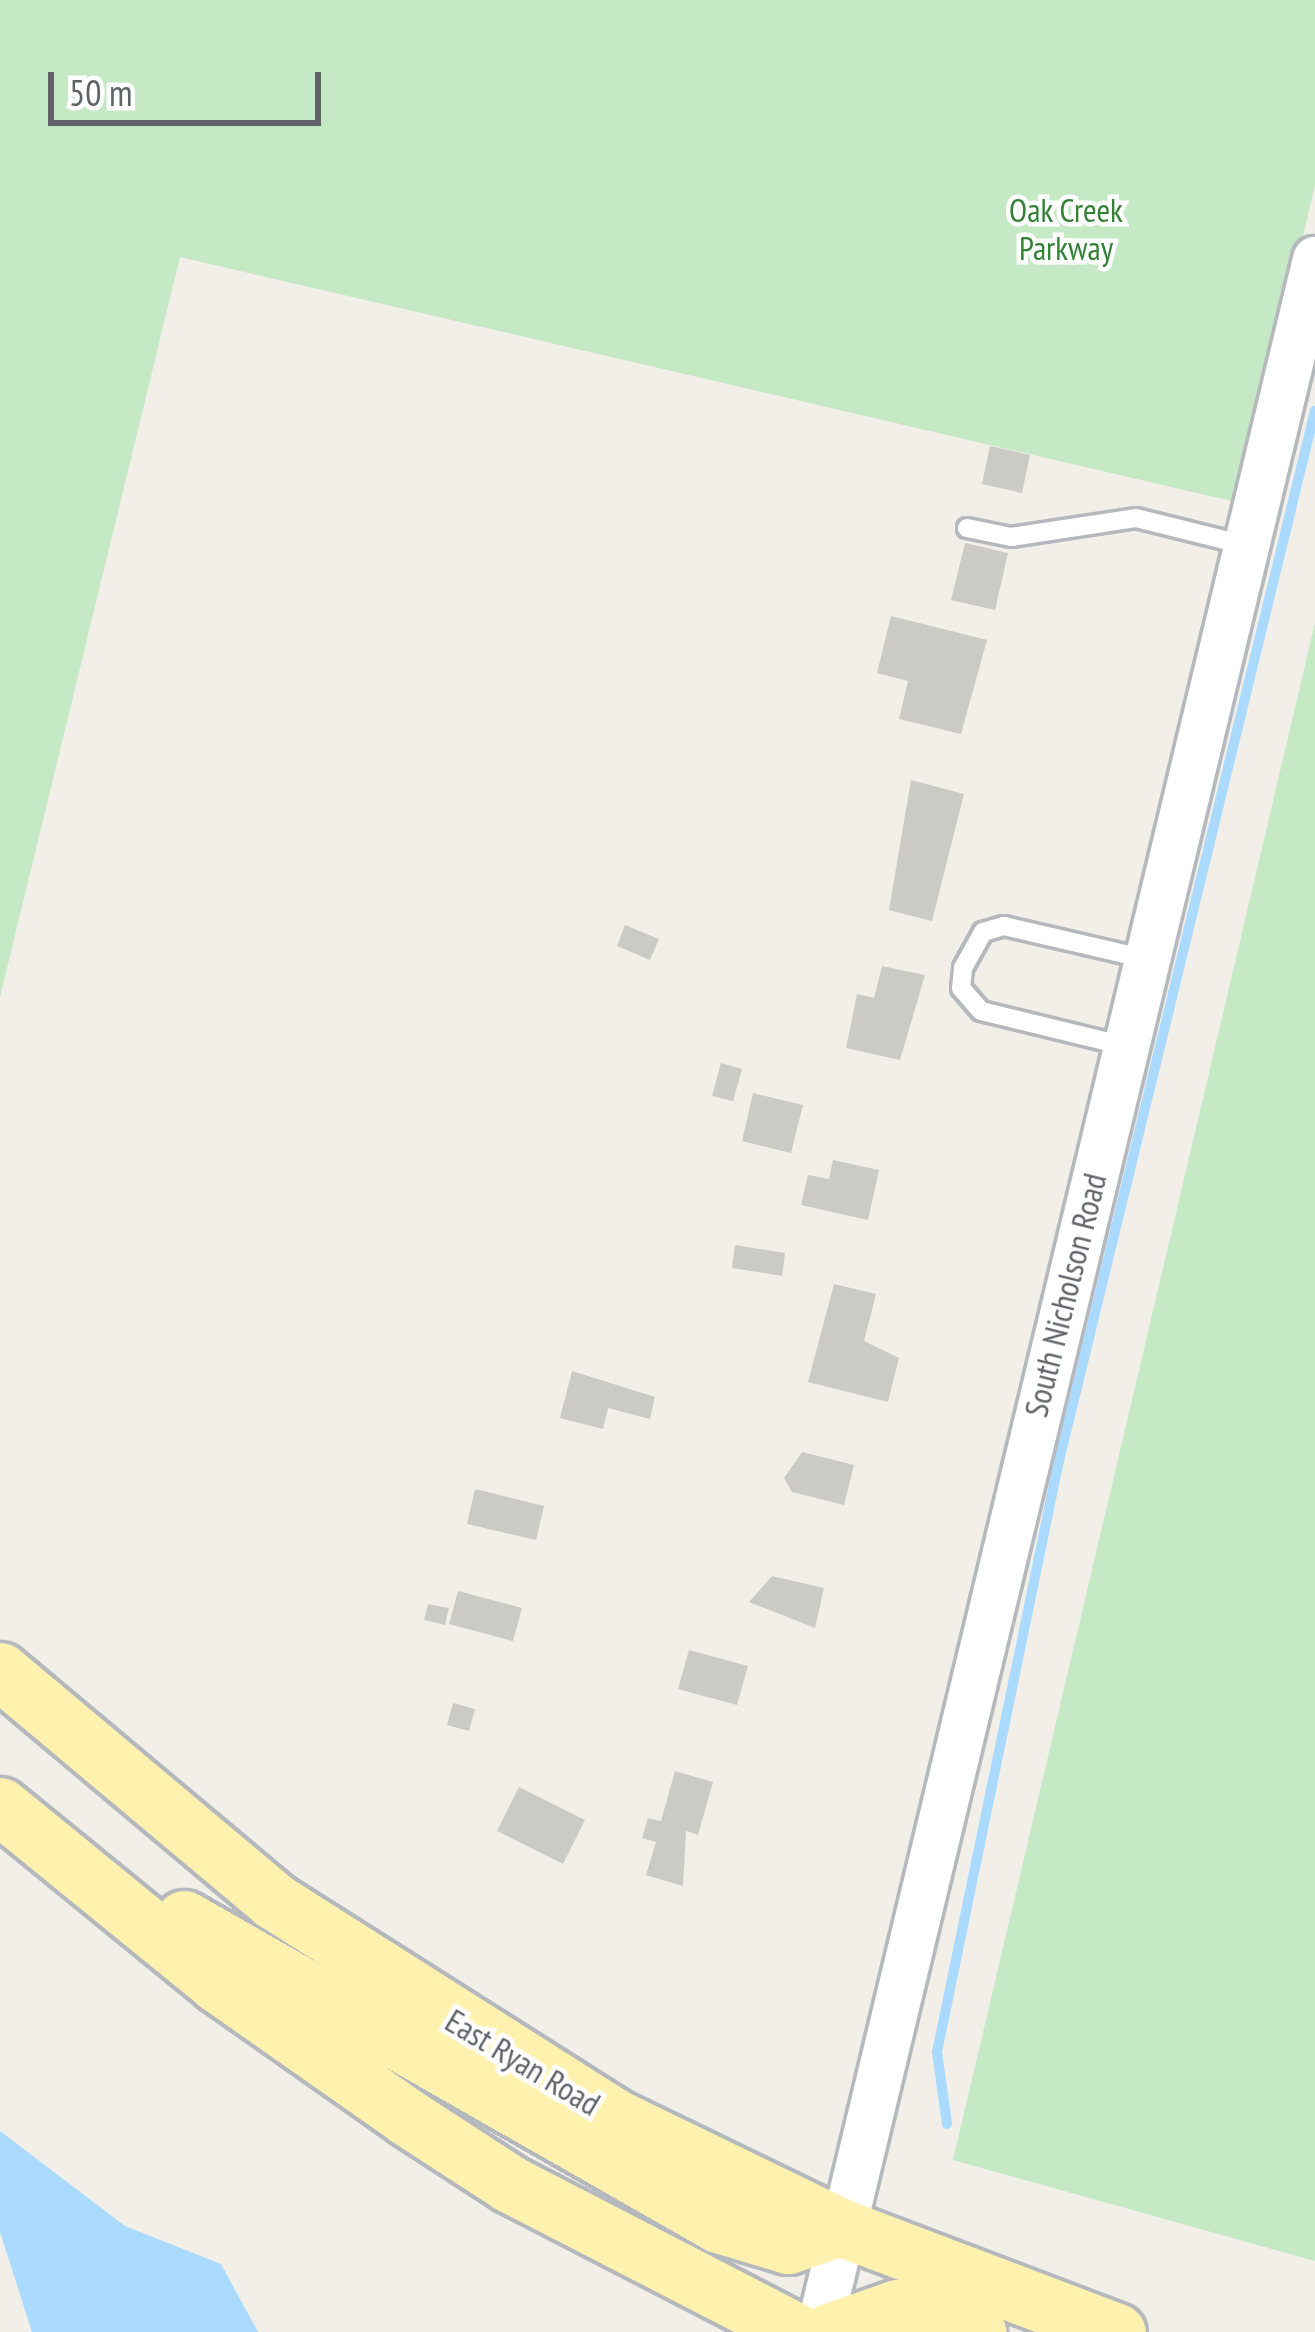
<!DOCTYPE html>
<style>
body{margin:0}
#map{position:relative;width:1315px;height:2332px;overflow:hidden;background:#f1efe8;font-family:"PT Sans Narrow",sans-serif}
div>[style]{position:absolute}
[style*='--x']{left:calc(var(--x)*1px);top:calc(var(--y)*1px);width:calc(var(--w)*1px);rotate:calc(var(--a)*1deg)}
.green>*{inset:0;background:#c5e8c5}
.water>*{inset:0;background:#aadaff}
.stream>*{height:10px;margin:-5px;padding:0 5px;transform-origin:5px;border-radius:5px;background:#aadaff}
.building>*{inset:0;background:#cccac5}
.roads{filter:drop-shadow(3px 0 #b5b8bc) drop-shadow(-3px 0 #b5b8bc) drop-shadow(0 3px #b5b8bc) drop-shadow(0 -3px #b5b8bc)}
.service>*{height:18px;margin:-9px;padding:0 9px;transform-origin:9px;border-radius:9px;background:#fff}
.tertiary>*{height:45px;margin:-22.5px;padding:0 22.5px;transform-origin:22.5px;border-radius:22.5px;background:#fff}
.primary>*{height:57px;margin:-28.5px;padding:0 28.5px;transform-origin:28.5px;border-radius:28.5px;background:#fff2af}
span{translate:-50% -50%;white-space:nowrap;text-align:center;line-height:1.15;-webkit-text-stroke:9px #fff;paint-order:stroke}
.park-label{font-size:33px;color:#348238}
.street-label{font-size:33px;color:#5f6368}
.scale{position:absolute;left:48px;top:72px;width:273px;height:54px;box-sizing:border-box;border:6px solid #5f6368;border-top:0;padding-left:15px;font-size:36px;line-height:42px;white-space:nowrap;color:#5f6368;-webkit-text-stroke:9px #fff;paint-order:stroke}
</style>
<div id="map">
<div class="green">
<div style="clip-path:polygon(0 0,1315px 0,1315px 185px,1240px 503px,180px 257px,0 997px)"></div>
<div style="clip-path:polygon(1315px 623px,1315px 2261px,953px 2160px)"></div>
</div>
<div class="water">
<div style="clip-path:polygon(0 2131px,125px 2226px,221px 2264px,258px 2332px,32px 2332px,0 2232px)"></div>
</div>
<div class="stream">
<div style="--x:947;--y:2124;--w:73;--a:-97.9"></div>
<div style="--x:937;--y:2052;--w:599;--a:-78.35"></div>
<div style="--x:1058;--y:1465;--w:1085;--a:-76.3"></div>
</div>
<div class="building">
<div style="clip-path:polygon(990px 446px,1030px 455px,1022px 493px,982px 484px)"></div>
<div style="clip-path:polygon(965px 543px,1008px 553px,995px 610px,951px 600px)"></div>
<div style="clip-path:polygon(891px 616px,987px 640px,961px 734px,899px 719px,908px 681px,877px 673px)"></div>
<div style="clip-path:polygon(911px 780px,964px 794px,932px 921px,889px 910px)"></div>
<div style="clip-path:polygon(625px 925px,659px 939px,650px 960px,617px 946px)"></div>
<div style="clip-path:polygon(882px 966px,925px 975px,900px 1060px,846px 1048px,857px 994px,874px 998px)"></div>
<div style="clip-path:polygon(721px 1063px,742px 1069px,733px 1101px,712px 1096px)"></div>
<div style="clip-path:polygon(753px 1093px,803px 1105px,791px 1153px,742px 1141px)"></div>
<div style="clip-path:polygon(833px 1160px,879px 1170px,868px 1220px,801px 1205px,808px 1175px,829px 1179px)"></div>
<div style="clip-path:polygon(735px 1245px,785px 1253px,782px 1276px,732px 1268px)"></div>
<div style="clip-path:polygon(834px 1284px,876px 1294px,864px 1341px,899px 1358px,888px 1402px,808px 1382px)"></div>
<div style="clip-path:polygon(572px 1371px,655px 1397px,650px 1419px,608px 1408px,603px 1429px,560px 1418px)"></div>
<div style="clip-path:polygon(802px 1452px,854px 1465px,844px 1505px,792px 1492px,784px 1478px)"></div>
<div style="clip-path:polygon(475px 1489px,544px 1506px,536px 1540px,467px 1524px)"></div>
<div style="clip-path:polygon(772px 1576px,824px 1588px,815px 1628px,749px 1602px)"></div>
<div style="clip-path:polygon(458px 1591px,522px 1608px,513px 1641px,449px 1624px)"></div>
<div style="clip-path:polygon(428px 1604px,449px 1608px,445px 1625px,424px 1620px)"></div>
<div style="clip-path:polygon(689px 1650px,748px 1666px,737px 1705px,678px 1689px)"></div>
<div style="clip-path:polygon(453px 1703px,475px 1709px,469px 1731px,447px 1725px)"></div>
<div style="clip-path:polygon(675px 1771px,713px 1782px,698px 1835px,686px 1831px,683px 1886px,646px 1875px,656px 1842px,642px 1838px,648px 1818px,661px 1821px)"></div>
<div style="clip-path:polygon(519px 1787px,585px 1820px,563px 1864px,497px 1831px)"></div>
</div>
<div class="roads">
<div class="service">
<div style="--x:967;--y:528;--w:45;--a:11.6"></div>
<div style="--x:1011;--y:537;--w:126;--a:-8.6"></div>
<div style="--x:1136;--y:518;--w:112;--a:13.9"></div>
<div style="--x:1125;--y:1046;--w:148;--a:-166.3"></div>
<div style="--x:981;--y:1011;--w:30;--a:-131"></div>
<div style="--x:961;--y:988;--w:20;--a:-84"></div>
<div style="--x:963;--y:968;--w:41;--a:-60.9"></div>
<div style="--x:983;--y:932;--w:22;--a:-16"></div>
<div style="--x:1004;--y:926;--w:146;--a:13.1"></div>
</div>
<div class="tertiary">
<div style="--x:818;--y:2332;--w:2132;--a:-76.52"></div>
</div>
<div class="primary">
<div style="--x:0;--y:1671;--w:358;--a:40"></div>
<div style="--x:274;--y:1901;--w:405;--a:32.4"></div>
<div style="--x:616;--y:2118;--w:249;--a:25.9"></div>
<div style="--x:840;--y:2227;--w:296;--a:20.8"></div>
<div style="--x:0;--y:1806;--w:281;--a:39.2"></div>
<div style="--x:218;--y:1984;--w:231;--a:35.1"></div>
<div style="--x:407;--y:2117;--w:123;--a:33"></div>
<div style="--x:510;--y:2184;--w:323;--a:27.3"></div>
<div style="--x:184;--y:1919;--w:615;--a:29.73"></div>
<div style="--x:718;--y:2224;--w:73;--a:16.7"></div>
<div style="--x:788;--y:2245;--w:55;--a:-19.1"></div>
<div style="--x:829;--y:2332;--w:72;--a:-19.4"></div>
<div style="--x:897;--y:2308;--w:84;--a:16.7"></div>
</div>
</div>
<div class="park-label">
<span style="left:1066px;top:229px">Oak Creek<br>Parkway</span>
</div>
<div class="street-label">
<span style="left:1065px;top:1295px;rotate:-76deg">South Nicholson Road</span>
<span style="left:523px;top:2062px;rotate:31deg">East Ryan Road</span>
</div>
<div class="scale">50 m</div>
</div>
